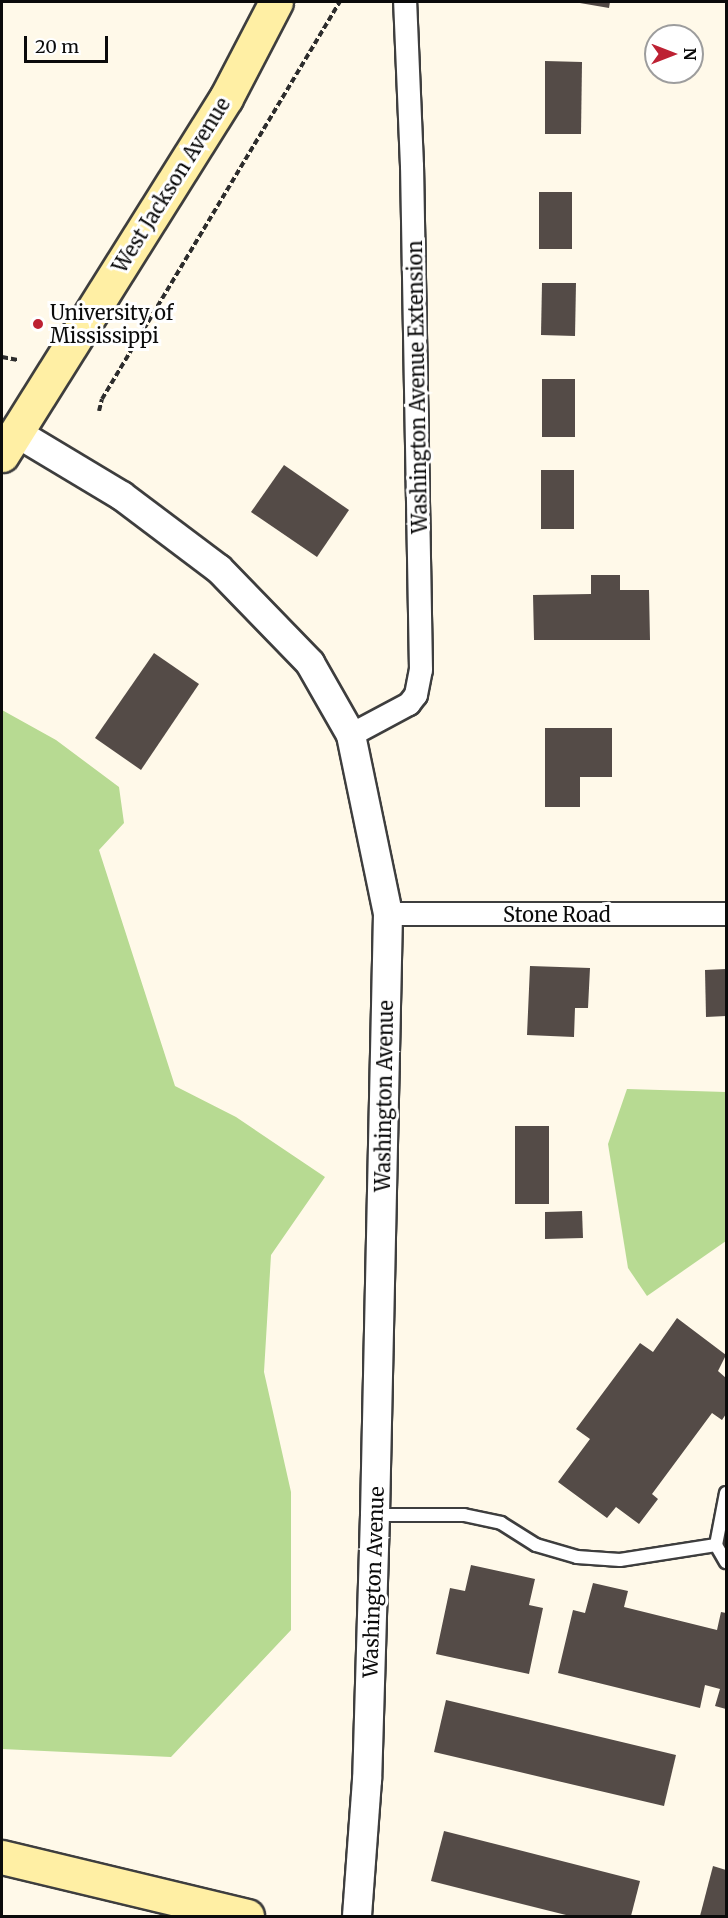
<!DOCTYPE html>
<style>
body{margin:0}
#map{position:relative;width:728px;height:1918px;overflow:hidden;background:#fff9e9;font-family:Merriweather,serif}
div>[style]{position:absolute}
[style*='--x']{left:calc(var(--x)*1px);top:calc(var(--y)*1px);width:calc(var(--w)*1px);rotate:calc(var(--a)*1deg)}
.forest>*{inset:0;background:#b7da92}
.building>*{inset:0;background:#544b47}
.path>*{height:4px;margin-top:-2px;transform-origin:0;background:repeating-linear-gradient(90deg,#2d2d2d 0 6px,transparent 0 9px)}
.roads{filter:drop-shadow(2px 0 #3e3e3e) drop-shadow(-2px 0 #3e3e3e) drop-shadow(0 2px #3e3e3e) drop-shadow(0 -2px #3e3e3e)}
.service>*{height:12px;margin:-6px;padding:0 6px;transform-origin:6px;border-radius:6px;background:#fff}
.minor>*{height:22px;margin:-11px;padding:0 11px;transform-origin:11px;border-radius:11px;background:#fff}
.tertiary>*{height:28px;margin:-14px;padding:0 14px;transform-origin:14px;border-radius:14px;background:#fff}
.secondary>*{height:33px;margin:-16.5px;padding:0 16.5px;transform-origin:16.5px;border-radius:16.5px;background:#ffefa4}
.dots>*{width:16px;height:16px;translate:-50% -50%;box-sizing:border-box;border:3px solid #fff;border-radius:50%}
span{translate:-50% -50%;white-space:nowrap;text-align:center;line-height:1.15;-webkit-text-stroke:6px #fff;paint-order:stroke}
.street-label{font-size:20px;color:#0b0b0b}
.poi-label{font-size:20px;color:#0b0b0b}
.left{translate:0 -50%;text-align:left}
.frame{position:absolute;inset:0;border:3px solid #0b0b0b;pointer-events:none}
.north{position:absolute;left:644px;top:24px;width:60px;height:60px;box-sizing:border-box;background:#fff;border:2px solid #9d9d9d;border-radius:50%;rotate:90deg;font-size:16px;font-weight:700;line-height:24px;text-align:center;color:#0b0b0b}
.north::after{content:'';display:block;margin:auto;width:21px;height:27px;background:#bd2133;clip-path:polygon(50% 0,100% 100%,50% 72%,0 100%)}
.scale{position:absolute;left:24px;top:36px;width:84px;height:27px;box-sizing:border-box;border:3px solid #0b0b0b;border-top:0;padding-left:8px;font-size:18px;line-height:21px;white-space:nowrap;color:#0b0b0b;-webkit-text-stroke:4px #fff;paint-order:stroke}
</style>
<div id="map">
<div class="forest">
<div style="clip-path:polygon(2px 710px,56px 740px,119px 787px,124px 823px,99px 850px,175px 1086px,236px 1117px,325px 1177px,271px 1255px,264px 1372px,291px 1492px,291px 1630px,171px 1757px,2px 1749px)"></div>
<div style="clip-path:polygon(627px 1089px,726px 1092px,726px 1241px,647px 1296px,628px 1268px,608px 1144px)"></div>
</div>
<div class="building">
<div style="clip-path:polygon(574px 2px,610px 2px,609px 8px)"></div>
<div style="clip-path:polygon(545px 61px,582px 62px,581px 134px,545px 134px)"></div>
<div style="clip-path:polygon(539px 192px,572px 192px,572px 249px,539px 249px)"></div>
<div style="clip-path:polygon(542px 283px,576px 283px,575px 336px,541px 335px)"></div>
<div style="clip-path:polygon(542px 379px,575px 379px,575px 437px,542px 437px)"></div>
<div style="clip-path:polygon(284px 465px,349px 510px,317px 557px,251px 512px)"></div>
<div style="clip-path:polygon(541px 470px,574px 470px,574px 529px,541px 529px)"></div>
<div style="clip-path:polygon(591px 575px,620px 575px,620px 590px,649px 590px,650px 640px,534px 640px,533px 595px,591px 594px)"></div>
<div style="clip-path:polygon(154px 653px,199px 684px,141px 770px,95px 738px)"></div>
<div style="clip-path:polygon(545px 728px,612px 728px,612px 777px,580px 777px,580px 807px,545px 807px)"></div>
<div style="clip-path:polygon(530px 966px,590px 968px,588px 1008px,575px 1008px,574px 1037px,527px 1035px)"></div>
<div style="clip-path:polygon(726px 969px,726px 1016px,706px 1017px,705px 970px)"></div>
<div style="clip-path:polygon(515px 1126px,549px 1126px,549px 1204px,515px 1204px)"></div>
<div style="clip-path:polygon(582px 1211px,583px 1238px,545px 1239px,545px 1212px)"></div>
<div style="clip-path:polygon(677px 1318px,726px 1355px,718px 1371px,726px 1378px,726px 1414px,722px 1420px,712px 1413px,652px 1494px,658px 1499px,639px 1524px,616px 1507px,607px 1518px,558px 1482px,590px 1439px,576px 1429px,640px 1343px,653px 1352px)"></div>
<div style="clip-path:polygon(471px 1565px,535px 1579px,529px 1605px,543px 1608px,529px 1674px,436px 1654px,450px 1588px,465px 1591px)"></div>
<div style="clip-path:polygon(593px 1583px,628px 1591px,624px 1607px,717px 1630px,721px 1612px,726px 1613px,726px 1709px,715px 1706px,720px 1689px,705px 1685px,700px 1708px,558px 1673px,573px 1610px,585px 1613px)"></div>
<div style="clip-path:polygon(446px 1700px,676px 1755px,664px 1806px,434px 1752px)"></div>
<div style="clip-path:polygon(444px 1831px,640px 1881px,631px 1916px,570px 1916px,431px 1881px)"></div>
<div style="clip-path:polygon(713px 1866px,726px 1870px,726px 1916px,700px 1916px)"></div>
</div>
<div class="path">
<div style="--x:2;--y:357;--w:16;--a:11"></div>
<div style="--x:99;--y:411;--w:12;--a:-76"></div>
<div style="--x:102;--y:399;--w:463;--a:-59.1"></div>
</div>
<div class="roads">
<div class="service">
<div style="--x:726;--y:1493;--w:53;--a:100.9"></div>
<div style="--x:716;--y:1545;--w:20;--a:60"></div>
<div style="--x:375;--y:1515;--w:89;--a:0"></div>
<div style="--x:464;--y:1515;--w:38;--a:12"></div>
<div style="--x:501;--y:1523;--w:41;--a:32.2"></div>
<div style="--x:536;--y:1545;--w:43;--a:16.3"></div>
<div style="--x:577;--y:1557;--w:43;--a:4"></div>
<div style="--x:620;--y:1560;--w:97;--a:-8.9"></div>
</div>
<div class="minor">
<div style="--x:351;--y:735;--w:66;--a:-28.1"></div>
<div style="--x:409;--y:704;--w:11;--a:-52"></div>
<div style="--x:416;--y:695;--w:25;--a:-79"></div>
<div style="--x:421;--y:670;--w:504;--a:-91.02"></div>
<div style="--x:412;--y:166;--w:164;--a:-92.4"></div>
<div style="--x:388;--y:914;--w:338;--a:0"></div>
</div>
<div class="tertiary">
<div style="--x:17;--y:433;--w:122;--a:31"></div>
<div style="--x:122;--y:496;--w:121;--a:37"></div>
<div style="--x:219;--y:569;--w:131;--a:45.9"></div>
<div style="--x:310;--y:663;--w:83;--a:60.3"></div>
<div style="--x:351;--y:735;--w:183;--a:78.3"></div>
<div style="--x:388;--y:914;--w:601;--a:91.24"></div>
<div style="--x:375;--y:1515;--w:265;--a:91.7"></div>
<div style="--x:367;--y:1780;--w:136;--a:94.2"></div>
</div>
<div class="secondary">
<div style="--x:2;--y:455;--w:421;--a:-57.9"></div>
<div style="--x:226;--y:98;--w:108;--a:-62.5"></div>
<div style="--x:2;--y:1857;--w:252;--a:13.5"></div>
</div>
</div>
<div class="dots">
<div style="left:38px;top:324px;background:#bd2133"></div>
</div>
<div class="street-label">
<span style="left:171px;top:185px;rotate:-58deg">West Jackson Avenue</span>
<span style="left:417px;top:387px;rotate:-91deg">Washington Avenue Extension</span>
<span style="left:557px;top:914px">Stone Road</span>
<span style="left:384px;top:1096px;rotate:-89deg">Washington Avenue</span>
<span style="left:373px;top:1582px;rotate:-88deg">Washington Avenue</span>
</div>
<div class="poi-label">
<span class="left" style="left:50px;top:324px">University of<br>Mississippi</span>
</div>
<div class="frame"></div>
<div class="north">N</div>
<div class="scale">20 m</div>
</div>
